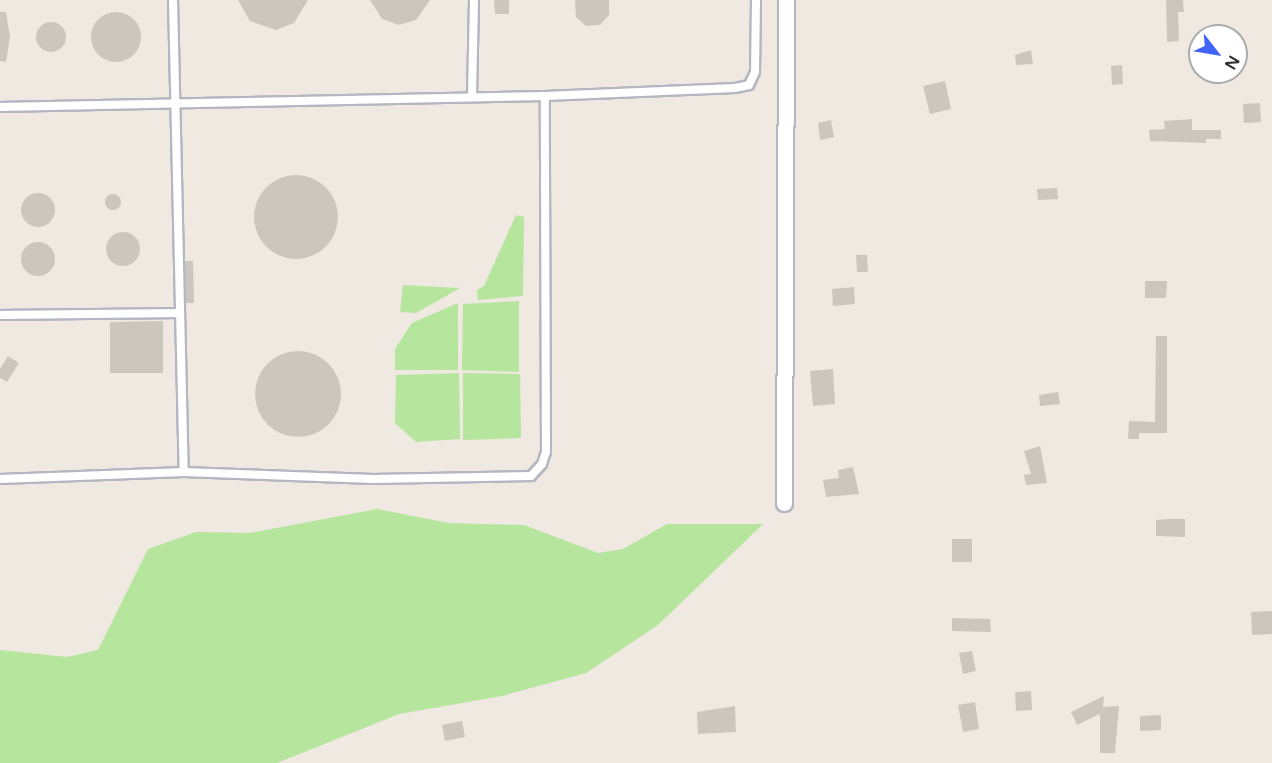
<!DOCTYPE html>
<style>
body{margin:0}
#map{position:relative;width:1272px;height:763px;overflow:hidden;background:#efe9e1;font-family:"Varela Round",sans-serif}
div>[style]{position:absolute}
[style*='--x']{left:calc(var(--x)*1px);top:calc(var(--y)*1px);width:calc(var(--w)*1px);rotate:calc(var(--a)*1deg)}
.green>*{inset:0;background:#b6e59e}
.building>*{inset:0;background:#cbc7bf}
.round{border-radius:50%}
.roads{filter:drop-shadow(2px 0 #b4b7c1) drop-shadow(-2px 0 #b4b7c1) drop-shadow(0 2px #b4b7c1) drop-shadow(0 -2px #b4b7c1)}
.lane>*{height:8px;margin:-4px;padding:0 4px;transform-origin:4px;border-radius:4px;background:#fff}
.street>*{height:15px;margin:-7.5px;padding:0 7.5px;transform-origin:7.5px;border-radius:7.5px;background:#fff}
span{translate:-50% -50%;white-space:nowrap;text-align:center;line-height:1.15;-webkit-text-stroke:5px #fff;paint-order:stroke}
.north{position:absolute;left:1188px;top:24px;width:60px;height:60px;box-sizing:border-box;background:#fff;border:2px solid #ababab;border-radius:50%;rotate:121deg;font-size:16px;font-weight:700;line-height:24px;text-align:center;color:#2e2e2e}
.north::after{content:'';display:block;margin:auto;width:21px;height:27px;background:#4264fb;clip-path:polygon(50% 0,100% 100%,50% 72%,0 100%)}
</style>
<div id="map">
<div class="green">
<div style="clip-path:polygon(516px 215px,524px 217px,523px 296px,478px 300px,477px 290px,484px 286px)"></div>
<div style="clip-path:polygon(403px 285px,460px 288px,416px 313px,400px 312px)"></div>
<div style="clip-path:polygon(519px 301px,519px 372px,462px 370px,463px 304px)"></div>
<div style="clip-path:polygon(458px 303px,458px 370px,395px 370px,395px 349px,412px 323px)"></div>
<div style="clip-path:polygon(459px 373px,460px 439px,416px 442px,395px 423px,396px 375px)"></div>
<div style="clip-path:polygon(463px 373px,520px 374px,521px 438px,463px 440px)"></div>
<div style="clip-path:polygon(377px 509px,449px 523px,524px 525px,598px 553px,623px 549px,667px 524px,763px 524px,658px 625px,586px 673px,502px 696px,399px 714px,277px 763px,0 763px,0 650px,67px 657px,98px 650px,148px 549px,196px 532px,250px 533px)"></div>
</div>
<div class="building">
<div style="clip-path:polygon(238px 0,308px 0,294px 23px,276px 30px,250px 21px)"></div>
<div style="clip-path:polygon(370px 0,430px 0,416px 20px,399px 25px,382px 19px)"></div>
<div style="clip-path:polygon(494px 0,509px 0,509px 14px,495px 14px)"></div>
<div style="clip-path:polygon(575px 0,609px 0,609px 15px,600px 25px,586px 26px,576px 17px)"></div>
<div style="clip-path:polygon(1166px 0,1183px 0,1184px 12px,1178px 12px,1179px 41px,1167px 42px)"></div>
<div style="clip-path:polygon(0 12px,6px 12px,10px 37px,6px 62px,0 61px)"></div>
<div class="round" style="left:91px;top:12px;width:50px;height:50px"></div>
<div class="round" style="left:36px;top:22px;width:30px;height:30px"></div>
<div style="clip-path:polygon(1031px 50px,1033px 64px,1016px 65px,1015px 55px)"></div>
<div style="clip-path:polygon(1122px 65px,1123px 84px,1112px 85px,1111px 66px)"></div>
<div style="clip-path:polygon(945px 81px,951px 109px,930px 114px,923px 86px)"></div>
<div style="clip-path:polygon(1260px 103px,1261px 122px,1244px 123px,1243px 104px)"></div>
<div style="clip-path:polygon(1192px 119px,1192px 130px,1221px 130px,1221px 139px,1206px 139px,1206px 143px,1150px 141px,1149px 130px,1165px 129px,1164px 121px)"></div>
<div style="clip-path:polygon(831px 120px,834px 137px,820px 140px,818px 123px)"></div>
<div class="round" style="left:254px;top:175px;width:84px;height:84px"></div>
<div style="clip-path:polygon(1057px 188px,1058px 199px,1038px 200px,1037px 189px)"></div>
<div class="round" style="left:21px;top:193px;width:34px;height:34px"></div>
<div class="round" style="left:105px;top:194px;width:16px;height:16px"></div>
<div class="round" style="left:106px;top:232px;width:34px;height:34px"></div>
<div class="round" style="left:21px;top:242px;width:34px;height:34px"></div>
<div style="clip-path:polygon(856px 255px,867px 255px,868px 272px,857px 272px)"></div>
<div style="clip-path:polygon(185px 261px,193px 261px,194px 303px,186px 303px)"></div>
<div style="clip-path:polygon(1145px 281px,1167px 281px,1166px 298px,1145px 298px)"></div>
<div style="clip-path:polygon(854px 287px,855px 304px,833px 306px,832px 289px)"></div>
<div style="clip-path:polygon(163px 321px,163px 373px,110px 373px,110px 322px)"></div>
<div style="clip-path:polygon(1156px 336px,1167px 336px,1167px 433px,1139px 433px,1139px 439px,1128px 439px,1129px 421px,1155px 422px)"></div>
<div class="round" style="left:255px;top:351px;width:86px;height:86px"></div>
<div style="clip-path:polygon(8px 356px,19px 363px,7px 382px,0 378px,0 369px)"></div>
<div style="clip-path:polygon(833px 369px,835px 404px,813px 406px,810px 371px)"></div>
<div style="clip-path:polygon(1058px 392px,1060px 404px,1040px 406px,1039px 395px)"></div>
<div style="clip-path:polygon(1040px 446px,1047px 483px,1026px 485px,1024px 475px,1031px 474px,1024px 451px)"></div>
<div style="clip-path:polygon(853px 467px,859px 494px,826px 497px,823px 480px,839px 478px,838px 470px)"></div>
<div style="clip-path:polygon(1169px 519px,1185px 519px,1185px 537px,1156px 536px,1156px 520px)"></div>
<div style="clip-path:polygon(952px 539px,972px 539px,972px 562px,952px 562px)"></div>
<div style="clip-path:polygon(1272px 611px,1272px 634px,1252px 635px,1251px 612px)"></div>
<div style="clip-path:polygon(952px 618px,990px 619px,991px 632px,952px 631px)"></div>
<div style="clip-path:polygon(972px 651px,976px 671px,963px 674px,959px 653px)"></div>
<div style="clip-path:polygon(1031px 691px,1032px 710px,1016px 711px,1015px 692px)"></div>
<div style="clip-path:polygon(1104px 696px,1103px 707px,1119px 706px,1115px 753px,1100px 753px,1100px 714px,1077px 725px,1071px 712px)"></div>
<div style="clip-path:polygon(975px 702px,979px 729px,963px 732px,958px 705px)"></div>
<div style="clip-path:polygon(735px 706px,736px 732px,698px 734px,697px 712px)"></div>
<div style="clip-path:polygon(1161px 715px,1161px 730px,1140px 731px,1140px 716px)"></div>
<div style="clip-path:polygon(462px 721px,465px 737px,445px 741px,442px 725px)"></div>
</div>
<div class="roads">
<div class="lane">
<div style="--x:173;--y:0;--w:472;--a:88.7"></div>
<div style="--x:472;--y:96;--w:96;--a:-88.8"></div>
<div style="--x:0;--y:107;--w:545;--a:-1.16"></div>
<div style="--x:545;--y:96;--w:190;--a:-2.4"></div>
<div style="--x:735;--y:88;--w:14;--a:-12"></div>
<div style="--x:749;--y:85;--w:14;--a:-65"></div>
<div style="--x:755;--y:72;--w:72;--a:-89.2"></div>
<div style="--x:0;--y:315;--w:179;--a:-0.6"></div>
<div style="--x:0;--y:479;--w:184;--a:-2.2"></div>
<div style="--x:184;--y:472;--w:189;--a:2.1"></div>
<div style="--x:373;--y:479;--w:158;--a:-1.1"></div>
<div style="--x:531;--y:476;--w:16;--a:-47"></div>
<div style="--x:542;--y:464;--w:13;--a:-72"></div>
<div style="--x:546;--y:452;--w:356;--a:-90.2"></div>
</div>
<div class="street">
<div style="--x:784;--y:503;--w:503;--a:-89.77"></div>
</div>
</div>
<div class="north">N</div>
</div>
